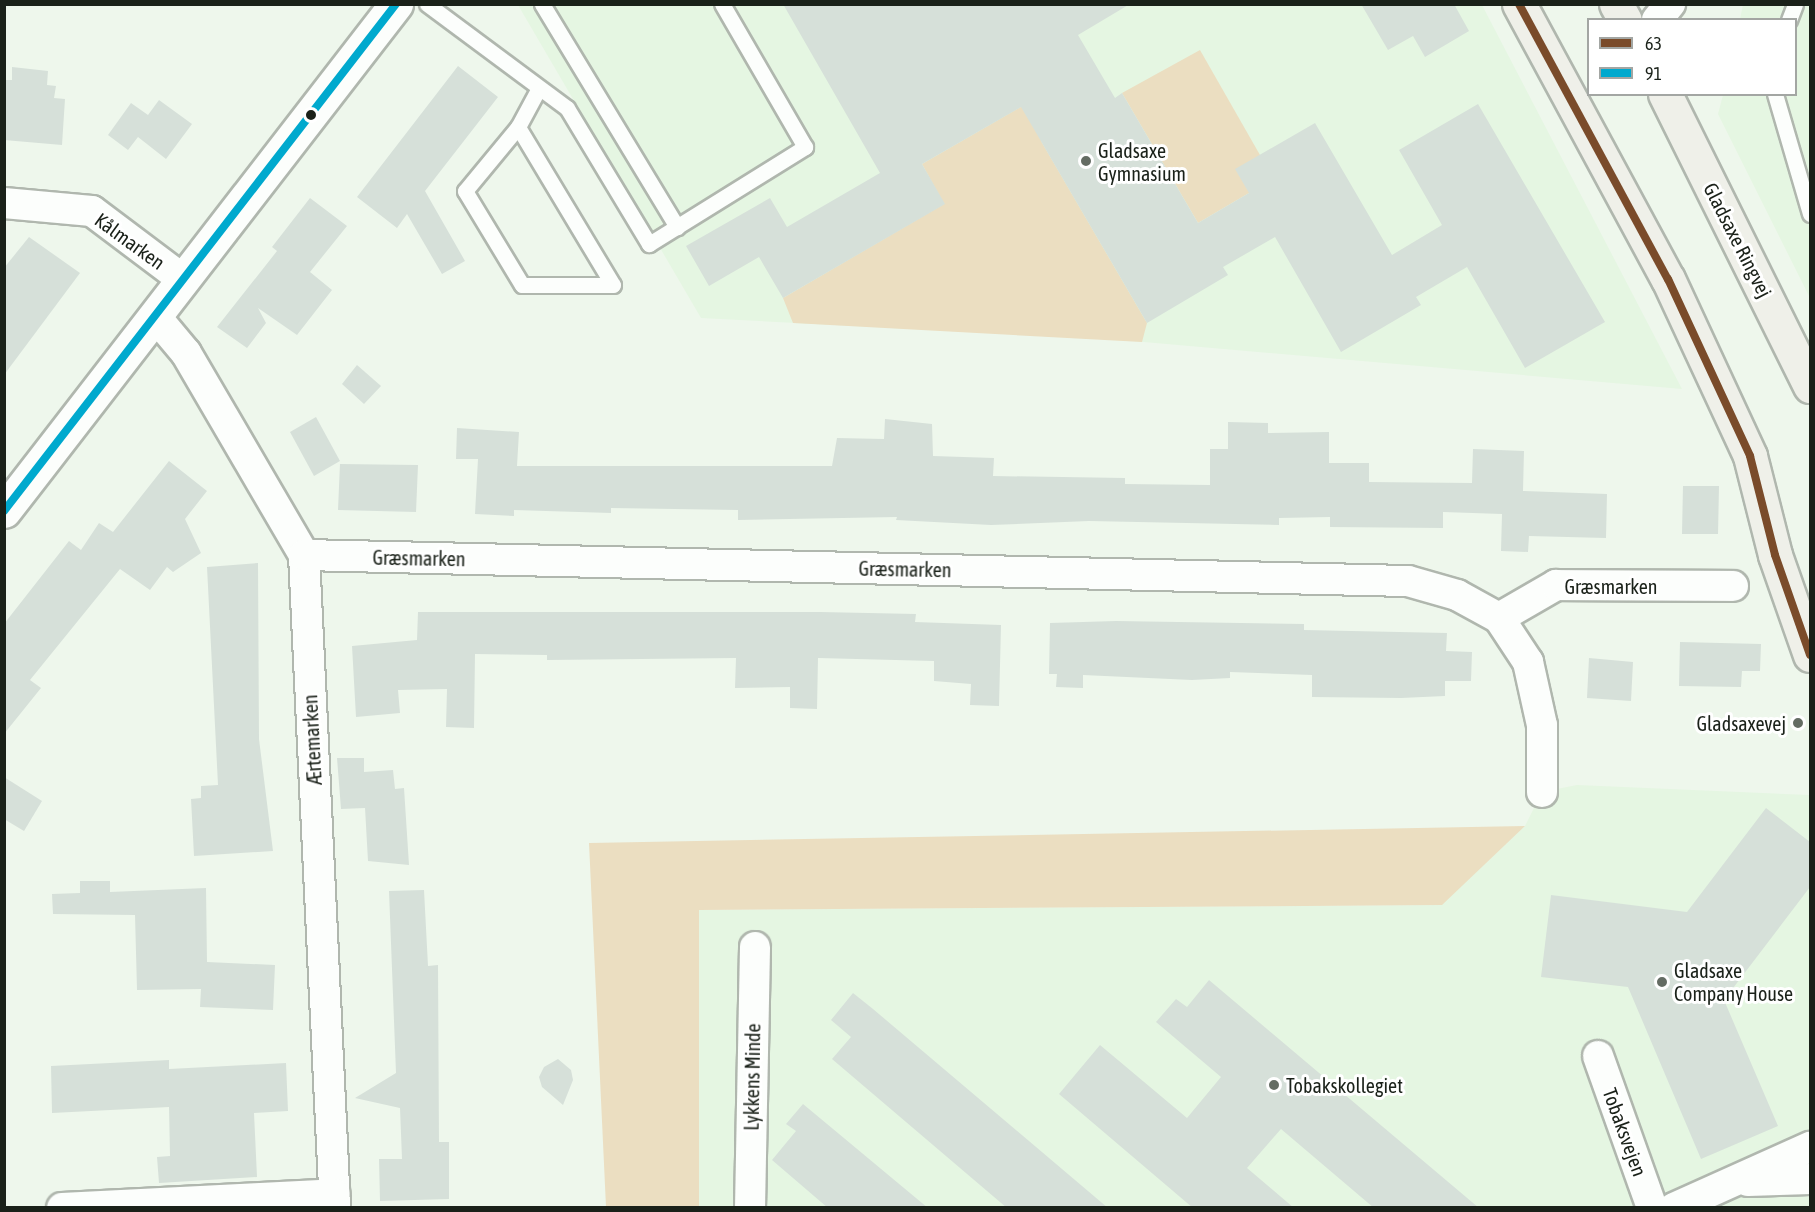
<!DOCTYPE html>
<meta charset="utf-8">
<style>
body{margin:0}
#map{position:relative;width:1815px;height:1212px;overflow:hidden;background:#eef7ec;font-family:"Asap Condensed",sans-serif}
div>[style]{position:absolute}
[style*='--x']{left:calc(var(--x)*1px);top:calc(var(--y)*1px);width:calc(var(--w)*1px);rotate:calc(var(--a)*1deg)}
.built>*{inset:0;background:#e5f6e2}
.green>*{inset:0;background:#ebdec1}
.building>*{inset:0;background:#d6e0d9}
.roads{filter:drop-shadow(2px 0 #b0b7ae) drop-shadow(-2px 0 #b0b7ae) drop-shadow(0 2px #b0b7ae) drop-shadow(0 -2px #b0b7ae)}
.service>*{height:15px;margin:-7.5px;padding:0 7.5px;transform-origin:7.5px;border-radius:7.5px;background:#fcfefc}
.minor>*{height:30px;margin:-15px;padding:0 15px;transform-origin:15px;border-radius:15px;background:#fcfefc}
.tertiary>*{height:33px;margin:-16.5px;padding:0 16.5px;transform-origin:16.5px;border-radius:16.5px;background:#fcfefc}
.primary>*{height:33px;margin:-16.5px;padding:0 16.5px;transform-origin:16.5px;border-radius:16.5px;background:#eff0e9}
.bus-1>*{height:8px;margin:-4px;padding:0 4px;transform-origin:4px;border-radius:4px;background:#7a4b2a}
.bus-2>*{height:8px;margin:-4px;padding:0 4px;transform-origin:4px;border-radius:4px;background:#00a9ce}
.dots>*{width:16px;height:16px;translate:-50% -50%;box-sizing:border-box;border:3px solid #fff;border-radius:50%}
span{translate:-50% -50%;white-space:nowrap;text-align:center;line-height:1.15;-webkit-text-stroke:6px #fff;paint-order:stroke}
.poi-label{font-size:20px;color:#1a2119}
.left{translate:0 -50%;text-align:left}
.right{translate:-100% -50%;text-align:right}
.street-label{font-size:20px;color:#1a2119}
.frame{position:absolute;inset:0;border:6px solid #1a2119;pointer-events:none}
.legend{position:absolute;left:1587px;top:18px;width:210px;height:78px;box-sizing:border-box;background:#fff;border:2px solid #a3a6a3;margin:0;padding:8px 10px;list-style:none;font-size:18px;color:#1a2119}
.legend li{display:flex;align-items:center;gap:12px;height:30px}
.legend b{width:30px;border:2px solid #a3a6a3}
</style>
<div id="map">
<div class="built">
<div style="clip-path:polygon(518px 5px,1482px 5px,1682px 389px,1121px 340px,701px 318px)"></div>
<div style="clip-path:polygon(1743px 5px,1810px 5px,1810px 298px,1718px 114px,1723px 95px,1796px 94px,1796px 20px,1740px 19px)"></div>
<div style="clip-path:polygon(1577px 785px,1810px 795px,1810px 1207px,699px 1208px,699px 910px,1441px 905px,1525px 826px,1542px 792px)"></div>
</div>
<div class="green">
<div style="clip-path:polygon(1200px 50px,1260px 155px,1249px 193px,1198px 223px,1122px 93px)"></div>
<div style="clip-path:polygon(1050px 90px,1041px 141px,1147px 323px,1142px 342px,793px 323px,783px 298px,944px 204px,922px 164px)"></div>
<div style="clip-path:polygon(1525px 826px,1442px 905px,699px 910px,699px 1207px,606px 1207px,589px 843px)"></div>
</div>
<div class="building">
<div style="clip-path:polygon(783px 4px,1130px 4px,1078px 35px,1115px 98px,1122px 93px,1198px 223px,1249px 193px,1235px 169px,1315px 123px,1392px 255px,1442px 225px,1399px 150px,1478px 104px,1605px 322px,1525px 368px,1467px 267px,1416px 297px,1421px 305px,1341px 352px,1275px 237px,1223px 267px,1228px 275px,1147px 323px,1021px 107px,922px 164px,945px 204px,783px 298px,759px 257px,709px 286px,686px 246px,770px 198px,787px 227px,880px 173px)"></div>
<div style="clip-path:polygon(1361px 4px,1454px 4px,1469px 31px,1425px 57px,1413px 36px,1388px 50px)"></div>
<div style="clip-path:polygon(458px 66px,498px 97px,425px 191px,465px 261px,442px 274px,407px 214px,397px 228px,357px 197px)"></div>
<div style="clip-path:polygon(12px 67px,48px 71px,47px 85px,56px 86px,54px 98px,65px 99px,62px 145px,4px 140px,4px 80px,12px 80px)"></div>
<div style="clip-path:polygon(159px 100px,192px 124px,166px 159px,138px 137px,128px 150px,108px 135px,131px 103px,148px 115px)"></div>
<div style="clip-path:polygon(310px 198px,347px 226px,310px 272px,332px 290px,297px 335px,258px 308px,266px 323px,247px 348px,217px 327px,277px 251px,272px 247px)"></div>
<div style="clip-path:polygon(29px 237px,80px 273px,4px 375px,4px 268px)"></div>
<div style="clip-path:polygon(357px 365px,381px 386px,364px 404px,342px 384px)"></div>
<div style="clip-path:polygon(316px 417px,340px 461px,314px 476px,290px 432px)"></div>
<div style="clip-path:polygon(885px 419px,932px 424px,933px 456px,994px 458px,993px 476px,1125px 478px,1125px 484px,1210px 485px,1210px 449px,1228px 449px,1228px 422px,1268px 423px,1268px 433px,1329px 432px,1329px 463px,1369px 463px,1369px 482px,1472px 483px,1473px 449px,1524px 451px,1523px 491px,1607px 494px,1606px 538px,1529px 536px,1528px 552px,1501px 551px,1502px 514px,1443px 512px,1443px 528px,1330px 527px,1330px 517px,1279px 518px,1279px 525px,1089px 521px,991px 525px,896px 520px,897px 517px,738px 520px,738px 510px,611px 508px,611px 513px,514px 510px,514px 516px,475px 514px,478px 459px,456px 459px,457px 428px,519px 432px,517px 466px,832px 466px,837px 438px,884px 439px)"></div>
<div style="clip-path:polygon(169px 461px,207px 491px,185px 519px,201px 553px,173px 572px,167px 567px,150px 590px,120px 569px,30px 680px,41px 688px,4px 734px,4px 624px,69px 541px,81px 550px,99px 523px,113px 532px)"></div>
<div style="clip-path:polygon(340px 464px,418px 465px,416px 512px,338px 510px)"></div>
<div style="clip-path:polygon(1683px 486px,1719px 486px,1718px 534px,1682px 534px)"></div>
<div style="clip-path:polygon(258px 563px,259px 739px,273px 851px,194px 856px,191px 799px,201px 798px,201px 786px,218px 785px,207px 567px)"></div>
<div style="clip-path:polygon(418px 612px,820px 612px,916px 614px,915px 622px,1001px 625px,999px 706px,970px 705px,971px 684px,934px 681px,934px 661px,818px 658px,817px 709px,790px 708px,790px 687px,735px 688px,736px 658px,547px 660px,547px 655px,475px 654px,474px 728px,446px 727px,447px 689px,398px 690px,400px 713px,356px 717px,352px 646px,417px 640px)"></div>
<div style="clip-path:polygon(1116px 621px,1304px 624px,1304px 630px,1447px 633px,1446px 651px,1472px 652px,1471px 681px,1445px 681px,1445px 696px,1401px 698px,1312px 697px,1312px 675px,1230px 672px,1230px 678px,1192px 680px,1083px 675px,1083px 688px,1056px 687px,1057px 674px,1049px 674px,1050px 623px)"></div>
<div style="clip-path:polygon(1680px 642px,1761px 644px,1760px 671px,1742px 671px,1741px 687px,1679px 686px)"></div>
<div style="clip-path:polygon(1589px 658px,1633px 662px,1631px 701px,1587px 698px)"></div>
<div style="clip-path:polygon(337px 758px,364px 758px,364px 772px,393px 770px,395px 789px,404px 788px,409px 865px,368px 861px,365px 808px,341px 809px)"></div>
<div style="clip-path:polygon(4px 777px,42px 801px,24px 831px,4px 819px)"></div>
<div style="clip-path:polygon(1766px 808px,1810px 842px,1810px 887px,1724px 1000px,1778px 1126px,1701px 1159px,1628px 987px,1541px 977px,1551px 895px,1687px 912px)"></div>
<div style="clip-path:polygon(80px 881px,110px 881px,110px 892px,206px 888px,207px 962px,275px 965px,273px 1010px,200px 1007px,201px 989px,137px 990px,135px 915px,53px 914px,52px 894px,80px 893px)"></div>
<div style="clip-path:polygon(424px 890px,428px 966px,438px 965px,439px 1142px,449px 1142px,449px 1199px,380px 1201px,379px 1159px,402px 1159px,400px 1108px,355px 1098px,396px 1073px,389px 891px)"></div>
<div style="clip-path:polygon(1209px 980px,1479px 1208px,1374px 1208px,1281px 1129px,1247px 1168px,1294px 1208px,1193px 1208px,1059px 1094px,1100px 1045px,1187px 1118px,1221px 1077px,1156px 1022px,1176px 999px,1187px 1007px)"></div>
<div style="clip-path:polygon(853px 993px,873px 1009px,1108px 1208px,1007px 1208px,832px 1059px,851px 1037px,831px 1020px)"></div>
<div style="clip-path:polygon(558px 1059px,571px 1070px,573px 1080px,563px 1105px,542px 1087px,539px 1077px,544px 1067px)"></div>
<div style="clip-path:polygon(169px 1060px,169px 1069px,286px 1063px,288px 1111px,254px 1113px,257px 1177px,159px 1183px,157px 1157px,170px 1156px,169px 1107px,52px 1113px,51px 1066px)"></div>
<div style="clip-path:polygon(803px 1104px,928px 1208px,828px 1208px,772px 1160px,796px 1131px,786px 1124px)"></div>
</div>
<div class="roads">
<div class="service">
<div style="--x:427;--y:4;--w:174;--a:36.6"></div>
<div style="--x:567;--y:108;--w:159;--a:58.9"></div>
<div style="--x:649;--y:244;--w:184;--a:-31.9"></div>
<div style="--x:805;--y:147;--w:165;--a:-120.1"></div>
<div style="--x:542;--y:4;--w:261;--a:58.8"></div>
<div style="--x:1789;--y:20;--w:17;--a:-69"></div>
<div style="--x:1775;--y:94;--w:125;--a:73.7"></div>
<div style="--x:518;--y:127;--w:184;--a:59"></div>
<div style="--x:613;--y:285;--w:91;--a:180"></div>
<div style="--x:522;--y:285;--w:110;--a:-121.2"></div>
<div style="--x:465;--y:191;--w:83;--a:-50.4"></div>
<div style="--x:518;--y:127;--w:44;--a:-61.7"></div>
</div>
<div class="minor">
<div style="--x:1657;--y:20;--w:21;--a:-51"></div>
<div style="--x:4;--y:203;--w:88;--a:5.2"></div>
<div style="--x:92;--y:211;--w:111;--a:37"></div>
<div style="--x:155;--y:316;--w:48;--a:50"></div>
<div style="--x:186;--y:353;--w:234;--a:59.7"></div>
<div style="--x:304;--y:555;--w:654;--a:87.28"></div>
<div style="--x:304;--y:555;--w:1104;--a:1.35"></div>
<div style="--x:1408;--y:581;--w:51;--a:15.9"></div>
<div style="--x:1457;--y:595;--w:48;--a:28.7"></div>
<div style="--x:1499;--y:618;--w:53;--a:56.6"></div>
<div style="--x:1528;--y:662;--w:65;--a:77.5"></div>
<div style="--x:1542;--y:725;--w:67;--a:90"></div>
<div style="--x:1499;--y:618;--w:66;--a:-30.1"></div>
<div style="--x:1556;--y:585;--w:177;--a:0.3"></div>
<div style="--x:1598;--y:1056;--w:161;--a:70.4"></div>
<div style="--x:1748;--y:1181;--w:62;--a:-1.8"></div>
<div style="--x:62;--y:1208;--w:273;--a:-2.9"></div>
<div style="--x:750;--y:1208;--w:261;--a:-88.9"></div>
<div style="--x:1674;--y:1208;--w:149;--a:-24.2"></div>
</div>
<div class="tertiary">
<div style="--x:4;--y:511;--w:641;--a:-52.29"></div>
</div>
<div class="primary">
<div style="--x:1519;--y:4;--w:313;--a:61.6"></div>
<div style="--x:1668;--y:279;--w:195;--a:65.1"></div>
<div style="--x:1750;--y:456;--w:102;--a:75.8"></div>
<div style="--x:1775;--y:555;--w:106;--a:70.7"></div>
<div style="--x:1616;--y:4;--w:18;--a:61"></div>
<div style="--x:1665;--y:94;--w:326;--a:63.6"></div>
</div>
</div>
<div class="bus-1">
<div style="--x:1519;--y:4;--w:313;--a:61.6"></div>
<div style="--x:1668;--y:279;--w:195;--a:65.1"></div>
<div style="--x:1750;--y:456;--w:102;--a:75.8"></div>
<div style="--x:1775;--y:555;--w:106;--a:70.7"></div>
</div>
<div class="bus-2">
<div style="--x:4;--y:511;--w:641;--a:-52.29"></div>
</div>
<div class="dots">
<div style="left:311px;top:115px;background:#1a2119"></div>
<div style="left:1086px;top:161px;background:#646c63"></div>
<div style="left:1798px;top:723px;background:#646c63"></div>
<div style="left:1662px;top:982px;background:#646c63"></div>
<div style="left:1274px;top:1085px;background:#646c63"></div>
</div>
<div class="poi-label">
<span class="left" style="left:1098px;top:162px">Gladsaxe<br>Gymnasium</span>
<span class="right" style="left:1786px;top:723px">Gladsaxevej</span>
<span class="left" style="left:1674px;top:982px">Gladsaxe<br>Company House</span>
<span class="left" style="left:1286px;top:1085px">Tobakskollegiet</span>
</div>
<div class="street-label">
<span style="left:1738px;top:240px;rotate:63deg">Gladsaxe Ringvej</span>
<span style="left:130px;top:241px;rotate:36deg">Kålmarken</span>
<span style="left:419px;top:558px;rotate:1deg">Græsmarken</span>
<span style="left:905px;top:569px;rotate:1deg">Græsmarken</span>
<span style="left:1611px;top:586px">Græsmarken</span>
<span style="left:312px;top:740px;rotate:-93deg">Ærtemarken</span>
<span style="left:752px;top:1077px;rotate:-89deg">Lykkens Minde</span>
<span style="left:1625px;top:1132px;rotate:70deg">Tobaksvejen</span>
</div>
<div class="frame"></div>
<ul class="legend">
<li><b style="height:8px;background:#7a4b2a"></b>63</li>
<li><b style="height:8px;background:#00a9ce"></b>91</li>
</ul>
</div>
